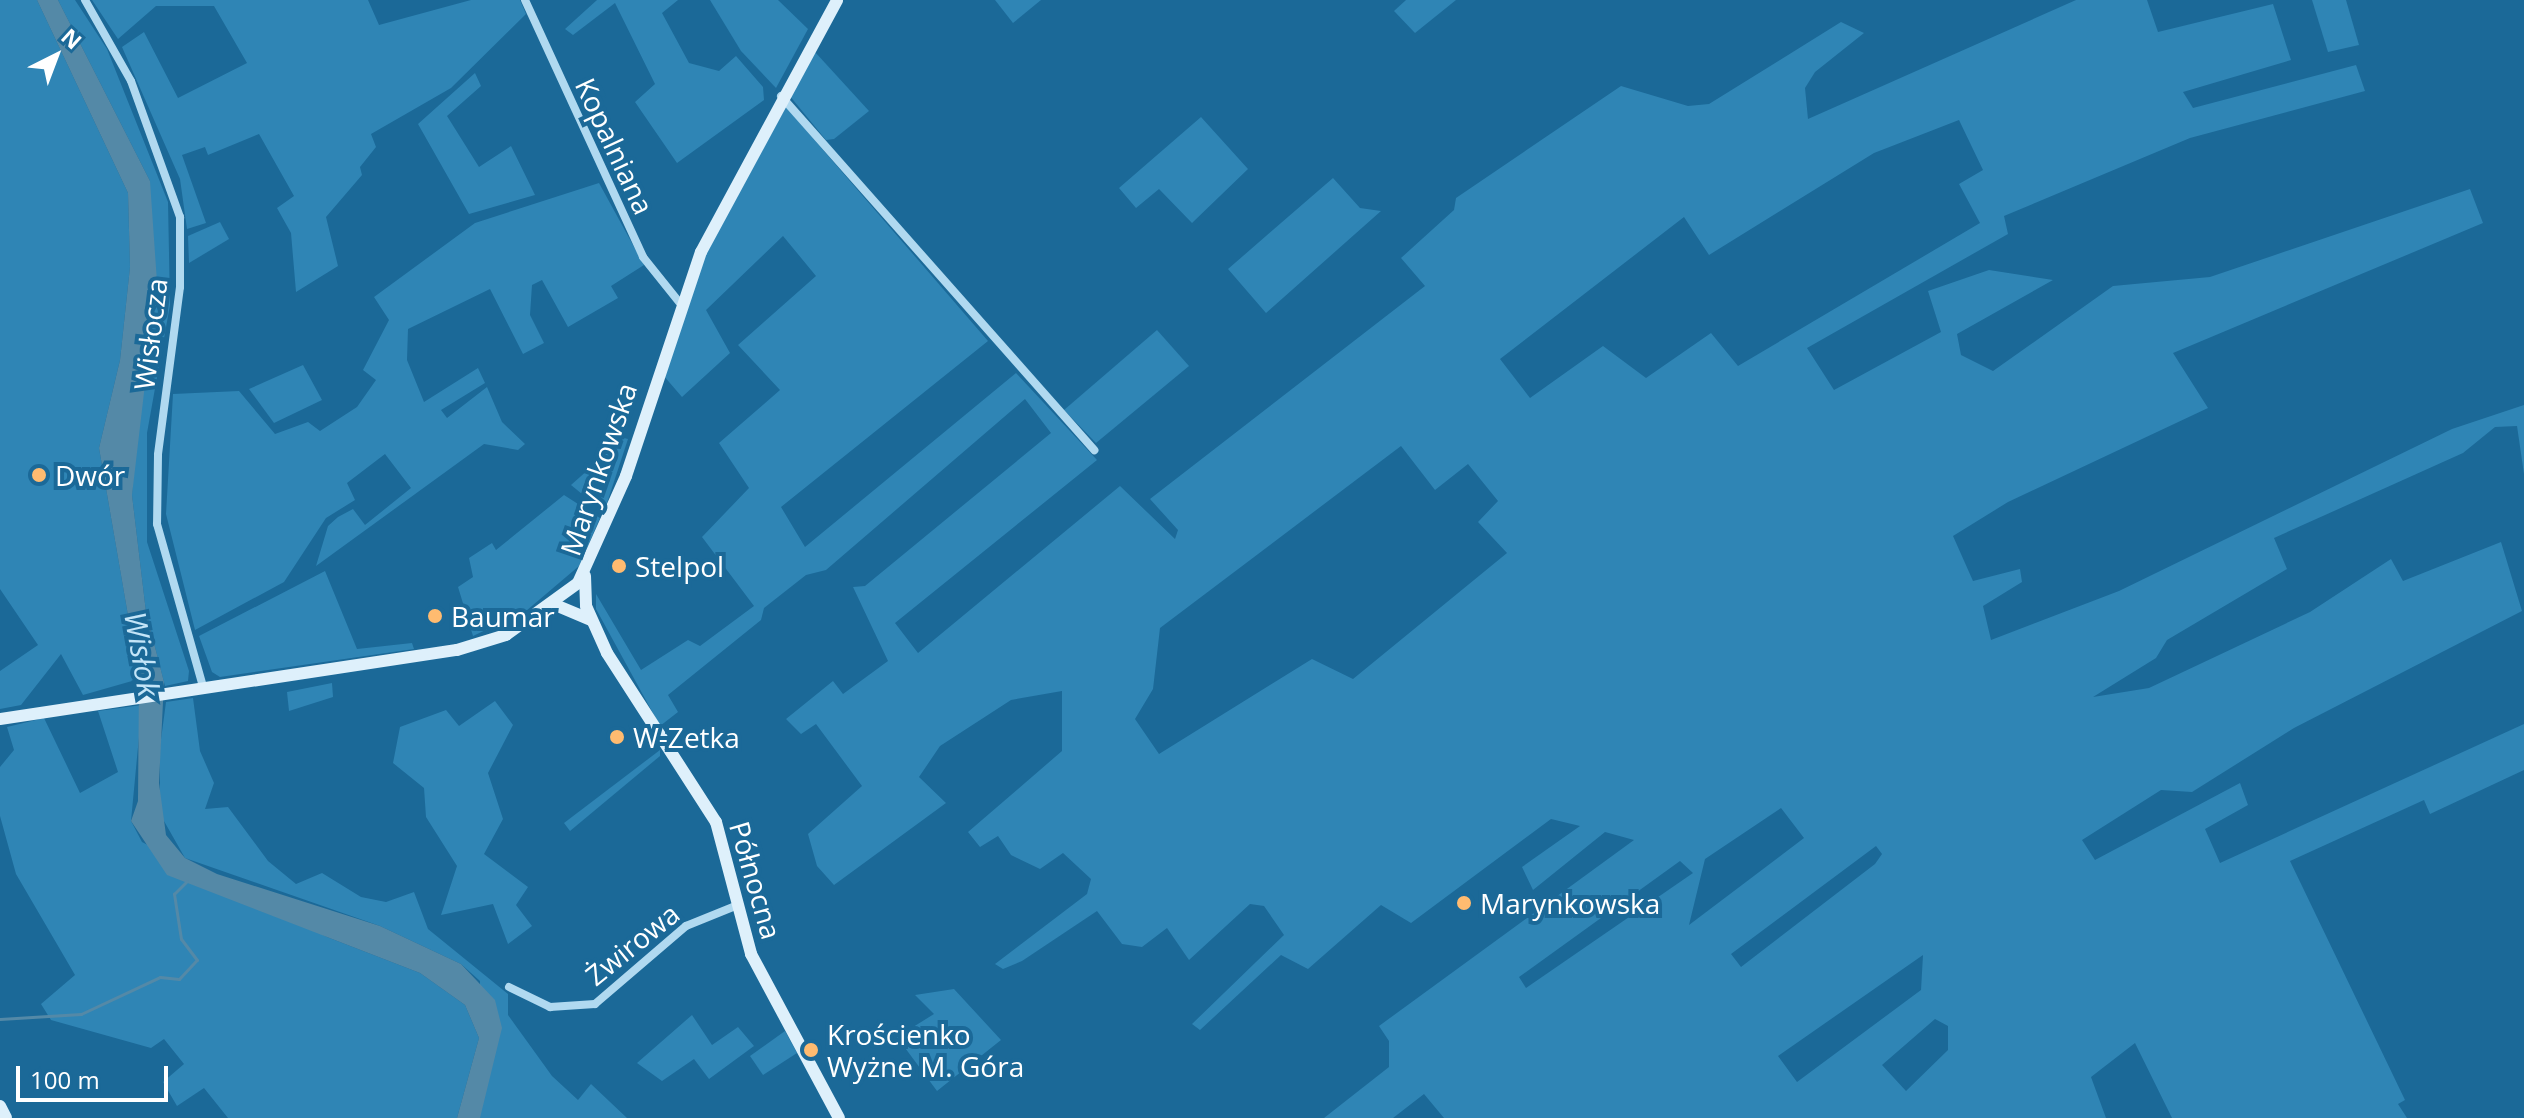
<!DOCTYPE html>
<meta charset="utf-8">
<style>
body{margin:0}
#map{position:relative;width:2524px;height:1118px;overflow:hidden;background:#1b6998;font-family:"Open Sans",sans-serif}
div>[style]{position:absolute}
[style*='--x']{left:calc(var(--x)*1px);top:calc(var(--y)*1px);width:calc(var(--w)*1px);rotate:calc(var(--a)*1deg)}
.green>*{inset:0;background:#2f85b5}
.water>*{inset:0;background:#5489a7}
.stream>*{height:3px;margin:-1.5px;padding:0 1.5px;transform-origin:1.5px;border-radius:1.5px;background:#5489a7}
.street>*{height:8px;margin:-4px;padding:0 4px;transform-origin:4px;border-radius:4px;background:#b0d9f0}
.secondary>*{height:12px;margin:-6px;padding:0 6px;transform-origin:6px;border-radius:6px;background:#def0fb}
.dots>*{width:22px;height:22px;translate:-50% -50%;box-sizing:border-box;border:4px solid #1b6998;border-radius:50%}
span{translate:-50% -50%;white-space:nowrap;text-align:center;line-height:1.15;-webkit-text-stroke:8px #1b6998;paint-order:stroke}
.street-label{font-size:28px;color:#fff}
.poi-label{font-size:28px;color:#fff}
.left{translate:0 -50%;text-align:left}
.water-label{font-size:30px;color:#c4e5f8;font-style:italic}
.north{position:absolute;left:16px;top:16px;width:80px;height:80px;-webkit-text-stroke:6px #1b6998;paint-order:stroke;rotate:42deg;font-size:22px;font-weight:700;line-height:32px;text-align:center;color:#fff}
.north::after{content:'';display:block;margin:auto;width:28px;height:36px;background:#fff;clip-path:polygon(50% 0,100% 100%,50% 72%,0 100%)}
.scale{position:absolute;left:16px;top:1066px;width:152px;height:36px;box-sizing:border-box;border:4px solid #fff;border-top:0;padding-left:10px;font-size:24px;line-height:28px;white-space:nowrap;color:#fff;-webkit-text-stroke:6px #1b6998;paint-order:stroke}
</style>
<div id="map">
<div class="green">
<div style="clip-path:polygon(0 0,37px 0,128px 193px,130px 267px,120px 360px,99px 448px,139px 679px,83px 695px,61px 654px,21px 705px,0 709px,0 671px,38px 645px,0 589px)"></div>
<div style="clip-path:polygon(58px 0,75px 0,107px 49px,168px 202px,170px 305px,147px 433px,147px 542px,189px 671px,188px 681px,165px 686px,146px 612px,132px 495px,150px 181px)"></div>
<div style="clip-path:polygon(92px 0,368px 0,379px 25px,471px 0,520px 0,526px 14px,451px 88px,371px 134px,376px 147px,360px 167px,362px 175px,326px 217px,338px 266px,296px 292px,291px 233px,277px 208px,294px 196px,259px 134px,208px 155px,205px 147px,182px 155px,206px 223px,187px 229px,180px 179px,122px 47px,144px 32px,178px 98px,247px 63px,214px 6px,156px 6px,118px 39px)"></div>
<div style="clip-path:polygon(597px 0,678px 0,662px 13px,689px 63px,719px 71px,736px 56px,763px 87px,764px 100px,677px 163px,635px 102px,655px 84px,615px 3px,573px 35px,565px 29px)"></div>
<div style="clip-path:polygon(710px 0,778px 0,808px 29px,776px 88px,741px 51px)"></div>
<div style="clip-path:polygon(995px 0,1041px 0,1013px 23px)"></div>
<div style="clip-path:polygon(1406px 0,1456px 0,1415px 33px,1394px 11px)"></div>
<div style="clip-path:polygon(evenodd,2076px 0,2147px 0,2158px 32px,2273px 4px,2291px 60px,2183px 92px,2193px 108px,2356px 65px,2365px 91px,2190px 138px,2004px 216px,2008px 234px,1807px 348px,1834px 390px,1941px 332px,1928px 291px,1989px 270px,2053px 280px,1957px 334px,1961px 355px,1993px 371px,2113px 286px,2210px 277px,2470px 189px,2483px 223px,2173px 353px,2208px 408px,2008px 502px,1953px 536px,1973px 581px,2020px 569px,2022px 582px,1983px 606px,1991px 640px,2119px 591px,2452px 429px,2524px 405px,2524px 474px,2517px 426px,2495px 427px,2463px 453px,2274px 538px,2287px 569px,2167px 640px,2156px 658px,2093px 697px,2149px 688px,2310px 612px,2391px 559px,2403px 581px,2501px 542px,2522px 611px,2294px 728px,2192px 792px,2161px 790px,2082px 840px,2095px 860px,2240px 783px,2248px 805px,2205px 829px,2220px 863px,2524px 724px,2524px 770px,2430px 814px,2424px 800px,2290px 861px,2405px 1100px,2398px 1104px,2407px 1118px,2172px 1118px,2135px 1043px,2091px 1077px,2106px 1118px,1444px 1118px,1424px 1094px,1393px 1118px,1324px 1118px,1389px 1067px,1389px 1041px,1379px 1026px,1634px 840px,1605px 832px,1533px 890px,1522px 867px,1580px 826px,1551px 819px,1411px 923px,1381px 905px,1308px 969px,1281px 955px,1200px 1030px,1192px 1024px,1284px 935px,1264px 906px,1250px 904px,1189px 960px,1167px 928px,1142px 947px,1122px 944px,1097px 911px,1022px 961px,1003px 969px,995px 964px,1087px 894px,1091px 879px,1063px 853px,1040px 869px,1011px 855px,998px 836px,980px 847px,968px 832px,1062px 751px,1062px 691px,1011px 700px,940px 746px,919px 777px,946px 803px,834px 885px,817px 866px,808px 834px,862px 786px,816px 724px,801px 734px,786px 719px,833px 681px,843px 694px,888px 661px,853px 587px,865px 586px,1051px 433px,1025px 399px,826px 570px,806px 575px,764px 608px,761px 620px,668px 695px,678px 712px,660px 726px,596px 609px,596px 594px,641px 670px,688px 640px,700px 646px,754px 606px,702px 537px,749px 488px,719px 443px,780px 390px,738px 345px,816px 276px,783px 236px,706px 310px,730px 353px,682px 397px,663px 375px,706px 253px,786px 107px,988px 341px,781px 507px,805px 547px,1016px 373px,1097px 460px,895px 623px,918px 653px,1120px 486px,1175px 539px,1178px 530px,1150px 499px,1425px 286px,1401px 258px,1454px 210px,1456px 198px,1621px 86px,1688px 106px,1709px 104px,1841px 22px,1864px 33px,1815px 72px,1805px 88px,1808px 119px,2076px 0,1959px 120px,1983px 170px,1959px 184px,1980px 223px,1738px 366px,1711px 333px,1646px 378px,1603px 346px,1530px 398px,1500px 359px,1684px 217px,1709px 255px,1874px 153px,1959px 120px,2076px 0,1401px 446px,1435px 490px,1468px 464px,1498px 501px,1478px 522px,1507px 553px,1353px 679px,1312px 659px,1159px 754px,1135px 719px,1153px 689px,1160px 628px,1401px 446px,2076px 0,1781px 808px,1804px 838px,1689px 925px,1705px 859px,1781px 808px,2076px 0,1876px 846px,1882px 854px,1875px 864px,1741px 967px,1731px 954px,1876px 846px,2076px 0,1680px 861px,1693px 873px,1526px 988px,1519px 977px,1680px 861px,2076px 0,1923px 955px,1921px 990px,1797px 1082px,1778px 1056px,1923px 955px,2076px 0,1935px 1019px,1948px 1026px,1948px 1050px,1906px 1091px,1882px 1065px,1935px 1019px)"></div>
<div style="clip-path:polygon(2312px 0,2346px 0,2359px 45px,2328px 52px)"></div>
<div style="clip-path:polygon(815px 52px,869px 111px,834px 139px,826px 140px,789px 95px)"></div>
<div style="clip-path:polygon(475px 73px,481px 86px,447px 116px,479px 167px,511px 146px,535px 195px,469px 214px,418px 124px)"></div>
<div style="clip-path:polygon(1201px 117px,1248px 169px,1192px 223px,1159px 189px,1136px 208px,1119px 188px)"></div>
<div style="clip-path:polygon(1333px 178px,1360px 208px,1381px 211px,1266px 313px,1228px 269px)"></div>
<div style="clip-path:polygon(599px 183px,644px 265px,611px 286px,618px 298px,568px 327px,542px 280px,532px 285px,530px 315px,544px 343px,523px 354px,490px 289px,408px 329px,407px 360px,424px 402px,478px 368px,485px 383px,441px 410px,447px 418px,487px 387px,502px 422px,525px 444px,518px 450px,484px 444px,316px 566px,328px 526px,338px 517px,353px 509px,365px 525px,411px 488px,385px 454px,347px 483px,355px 500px,326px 518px,284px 582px,195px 630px,166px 514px,173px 394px,239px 391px,275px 434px,308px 422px,320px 431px,357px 407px,376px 380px,363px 370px,389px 320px,374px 297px,475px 223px)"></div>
<div style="clip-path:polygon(220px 222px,229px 239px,189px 263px,188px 236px)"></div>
<div style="clip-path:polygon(1157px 330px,1189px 366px,1096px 443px,1064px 410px)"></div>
<div style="clip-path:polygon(303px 365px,322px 400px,274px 423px,249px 389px)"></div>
<div style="clip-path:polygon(624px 438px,628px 439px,604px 512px,571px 485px)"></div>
<div style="clip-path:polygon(564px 495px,600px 518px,579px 566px,526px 611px,473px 636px,458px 587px,473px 577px,469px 558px,492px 543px,496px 550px)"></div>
<div style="clip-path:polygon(325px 571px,357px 649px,412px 643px,414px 649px,220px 677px,212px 672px,199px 636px)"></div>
<div style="clip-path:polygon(332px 683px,333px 697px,289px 711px,287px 692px)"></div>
<div style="clip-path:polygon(193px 698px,200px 751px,214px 783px,205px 809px,228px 807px,268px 861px,296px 884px,322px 873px,361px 897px,386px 902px,414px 892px,428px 929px,508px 994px,508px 1015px,552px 1076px,578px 1100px,591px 1084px,627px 1118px,480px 1118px,480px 981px,461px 964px,380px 926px,185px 858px,160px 814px,160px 747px,166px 702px)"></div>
<div style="clip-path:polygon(495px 701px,513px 725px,488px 773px,503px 819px,484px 854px,528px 887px,516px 905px,532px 926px,508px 944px,493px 904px,441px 915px,457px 866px,426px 817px,424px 788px,393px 763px,400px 727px,446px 710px,459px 726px)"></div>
<div style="clip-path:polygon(142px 705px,131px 821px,142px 842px,327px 937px,420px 973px,465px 1005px,479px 1038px,457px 1118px,228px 1118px,204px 1088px,177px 1106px,163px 1082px,184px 1064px,164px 1039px,151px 1048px,51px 1020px,41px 1004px,75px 975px,16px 874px,0 816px,0 767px,14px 750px,7px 727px,44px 718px,80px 793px,118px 772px,98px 711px)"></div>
<div style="clip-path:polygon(660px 750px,660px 756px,570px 831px,564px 823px)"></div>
<div style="clip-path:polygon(954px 989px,1001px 1040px,937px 1091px,897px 1037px,934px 1014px,915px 995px)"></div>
<div style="clip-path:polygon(692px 1015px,712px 1045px,738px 1027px,754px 1046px,709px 1079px,694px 1059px,662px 1081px,637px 1063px)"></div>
<div style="clip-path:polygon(785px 1031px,797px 1053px,763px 1075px,750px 1056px)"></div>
</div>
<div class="water">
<div style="clip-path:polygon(37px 0,58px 0,150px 181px,157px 282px,132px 495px,146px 612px,164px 682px,159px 783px,166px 835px,185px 858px,217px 874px,380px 926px,461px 964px,495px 1000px,502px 1028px,480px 1118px,457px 1118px,479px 1038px,465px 1005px,420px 973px,167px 875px,131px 821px,138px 801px,139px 679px,99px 448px,120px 360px,130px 267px,128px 193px)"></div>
</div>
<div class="stream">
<div style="--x:0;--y:1019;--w:81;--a:-3.5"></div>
<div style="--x:81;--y:1014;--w:87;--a:-25.1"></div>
<div style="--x:160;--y:977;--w:19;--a:6"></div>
<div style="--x:179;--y:979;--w:26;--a:-47"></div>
<div style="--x:197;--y:960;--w:26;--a:-127"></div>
<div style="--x:181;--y:939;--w:46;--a:-98.8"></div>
<div style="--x:174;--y:894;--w:18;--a:-45"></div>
</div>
<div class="street">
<div style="--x:85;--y:0;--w:93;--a:60.4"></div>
<div style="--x:131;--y:81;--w:145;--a:70.2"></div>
<div style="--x:180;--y:217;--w:70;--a:90"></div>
<div style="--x:180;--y:287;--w:169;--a:97.5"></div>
<div style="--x:158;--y:455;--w:69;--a:90.8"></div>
<div style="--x:157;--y:524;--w:169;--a:74.2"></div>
<div style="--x:525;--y:0;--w:283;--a:65.3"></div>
<div style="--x:643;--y:257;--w:58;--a:51.3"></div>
<div style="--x:781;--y:96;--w:473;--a:48.5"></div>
<div style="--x:509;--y:987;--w:46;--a:26"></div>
<div style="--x:550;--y:1007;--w:45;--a:-3.8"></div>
<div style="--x:595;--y:1004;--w:120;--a:-40.6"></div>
<div style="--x:686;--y:926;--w:56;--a:-22"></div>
</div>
<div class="secondary">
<div style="--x:585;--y:576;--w:30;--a:88"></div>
<div style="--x:586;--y:606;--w:51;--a:65.9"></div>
<div style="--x:607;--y:653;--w:201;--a:57.2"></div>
<div style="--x:716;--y:822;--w:137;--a:75.1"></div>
<div style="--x:751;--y:954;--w:186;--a:61.8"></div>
<div style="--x:553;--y:604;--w:41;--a:22.8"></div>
<div style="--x:0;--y:719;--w:462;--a:-8.6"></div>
<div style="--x:457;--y:650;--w:51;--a:-17"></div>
<div style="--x:506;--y:635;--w:89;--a:-35.8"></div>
<div style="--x:578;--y:583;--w:117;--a:-65.8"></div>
<div style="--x:626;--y:476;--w:236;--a:-71.5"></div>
<div style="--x:701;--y:252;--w:286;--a:-61.6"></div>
<div style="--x:0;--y:1106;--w:13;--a:63"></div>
</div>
<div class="dots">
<div style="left:39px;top:475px;background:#ffbb70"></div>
<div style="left:619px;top:566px;background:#ffbb70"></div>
<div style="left:435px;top:616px;background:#ffbb70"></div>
<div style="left:617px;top:737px;background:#ffbb70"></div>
<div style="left:1464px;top:903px;background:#ffbb70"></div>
<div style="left:811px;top:1050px;background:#ffbb70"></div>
</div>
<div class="street-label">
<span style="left:615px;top:146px;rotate:65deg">Kopalniana</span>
<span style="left:150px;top:334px;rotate:-83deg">Wisłocza</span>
<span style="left:598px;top:469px;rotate:-71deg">Marynkowska</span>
<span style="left:756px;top:880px;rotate:74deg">Północna</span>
<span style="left:632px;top:944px;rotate:-39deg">Żwirowa</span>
</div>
<div class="poi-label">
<span class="left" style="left:55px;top:475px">Dwór</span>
<span class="left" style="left:635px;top:566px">Stelpol</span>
<span class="left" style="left:451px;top:616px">Baumar</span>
<span class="left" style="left:633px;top:737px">W-Zetka</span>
<span class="left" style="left:1480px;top:903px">Marynkowska</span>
<span class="left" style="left:827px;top:1050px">Krościenko<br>Wyżne M. Góra</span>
</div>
<div class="water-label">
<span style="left:142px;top:654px;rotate:80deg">Wisłok</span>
</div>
<div class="north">N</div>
<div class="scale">100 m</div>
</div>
